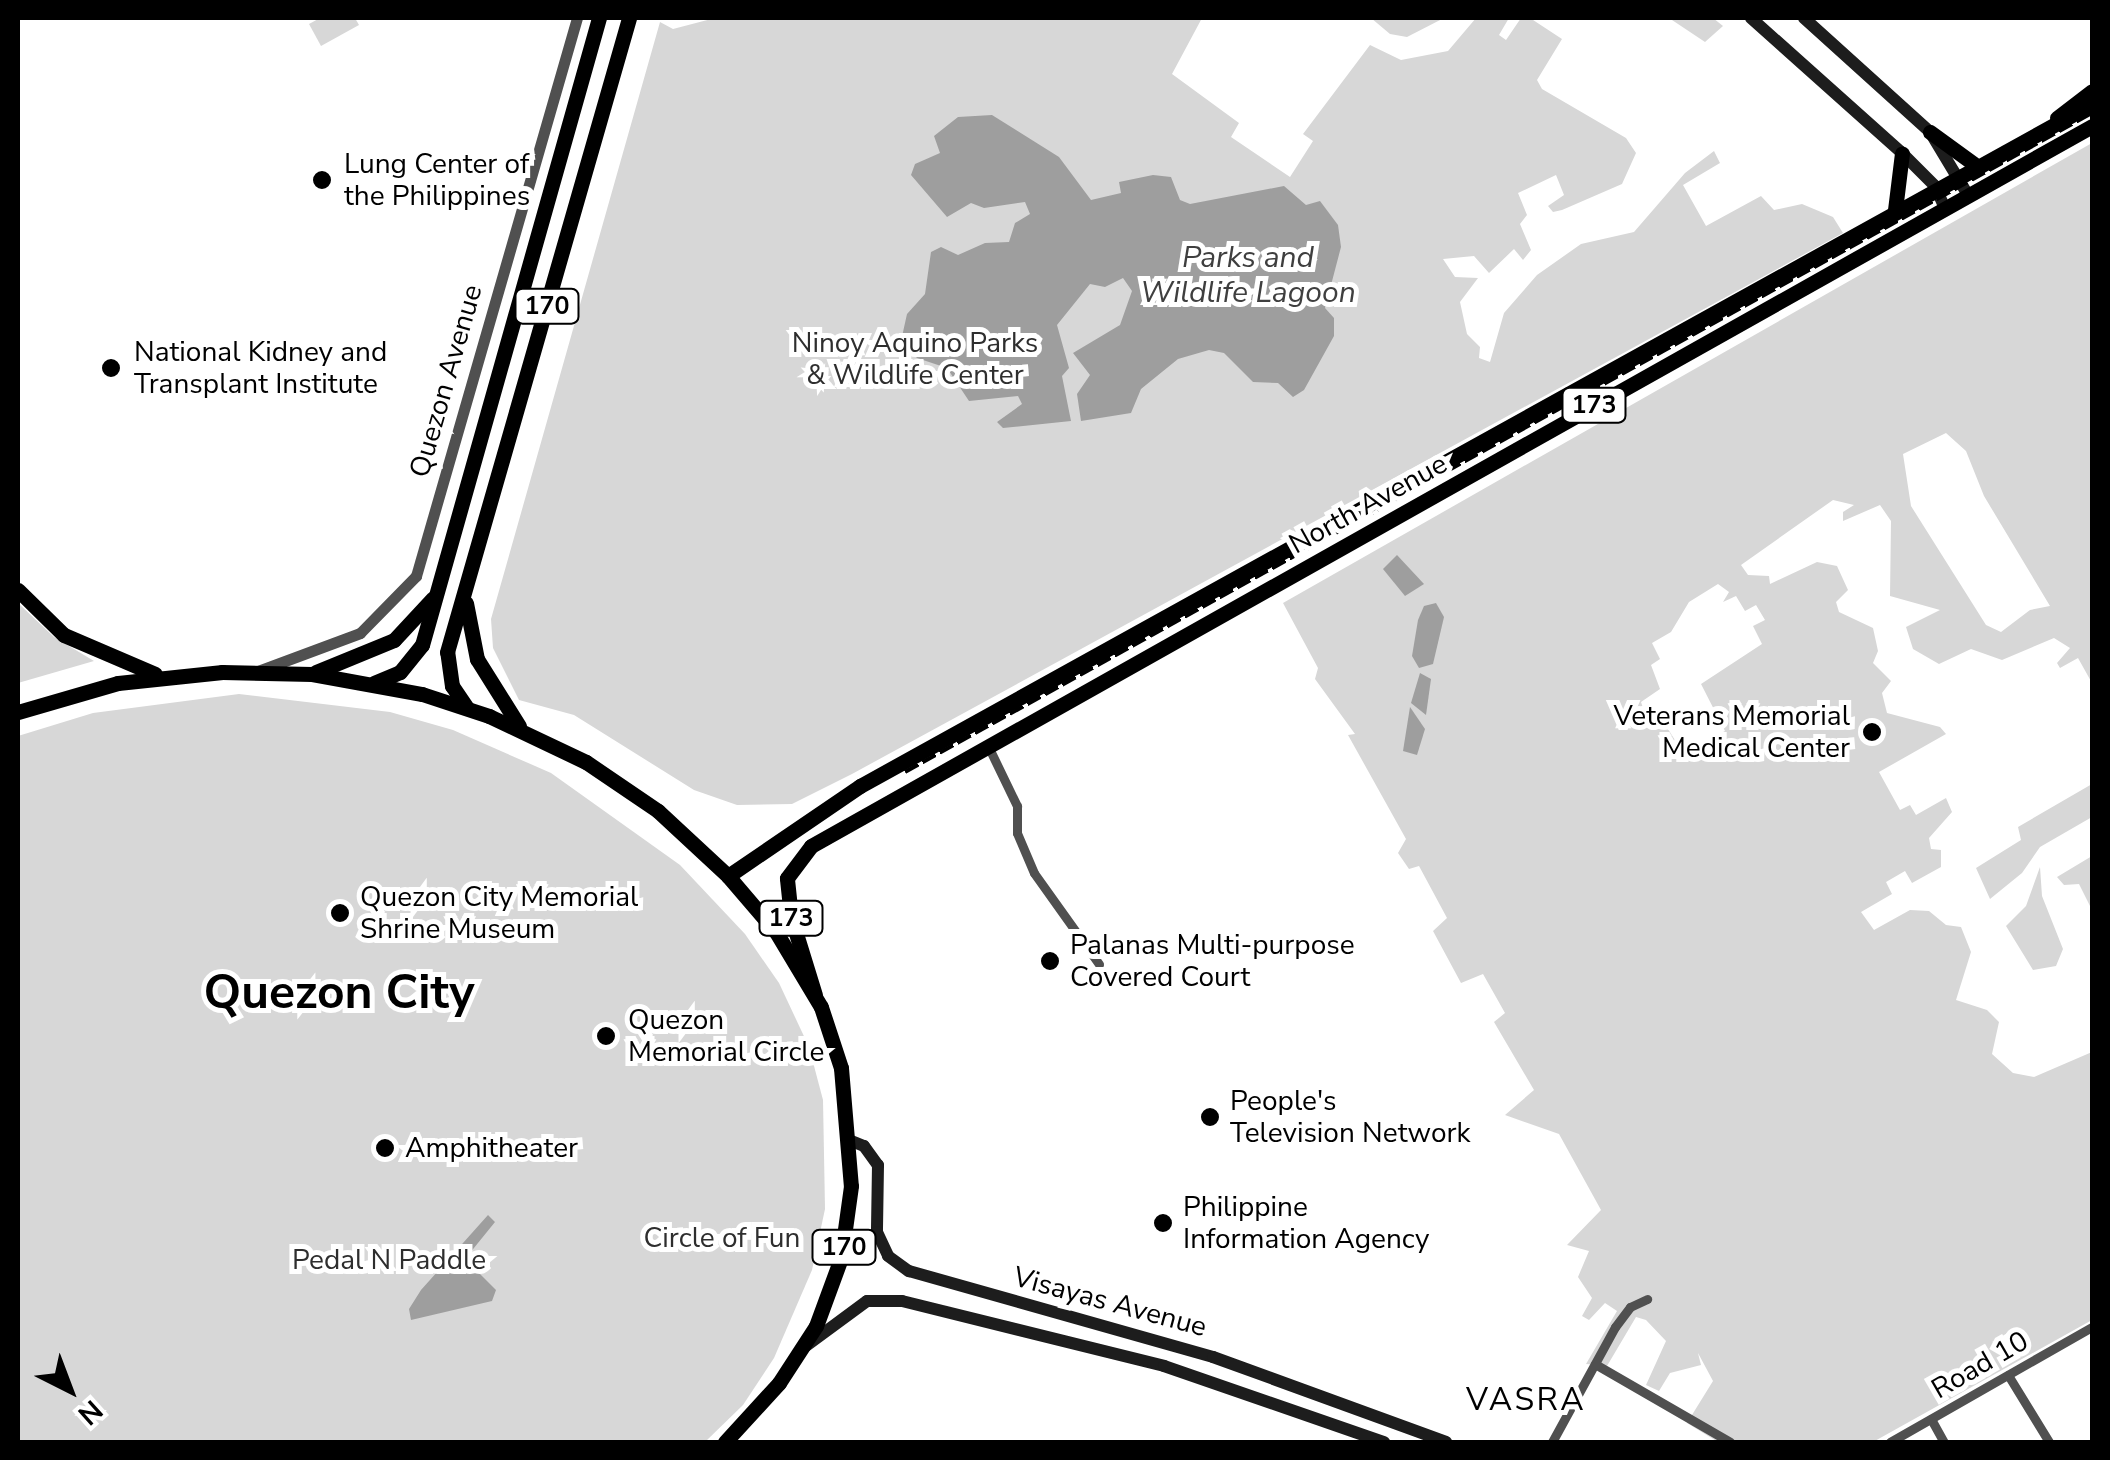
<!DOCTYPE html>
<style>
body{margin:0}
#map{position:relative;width:2110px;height:1460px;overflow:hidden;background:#fff;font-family:"Nunito Sans",sans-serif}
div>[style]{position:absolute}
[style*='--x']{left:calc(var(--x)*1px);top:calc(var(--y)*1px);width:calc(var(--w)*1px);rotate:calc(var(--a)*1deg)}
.green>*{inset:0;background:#d7d7d7}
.water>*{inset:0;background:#9e9e9e}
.minor>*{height:9px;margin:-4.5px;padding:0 4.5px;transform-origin:4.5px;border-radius:4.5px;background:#505050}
.tertiary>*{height:11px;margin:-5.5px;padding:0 5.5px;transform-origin:5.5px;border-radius:5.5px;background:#505050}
.secondary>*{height:12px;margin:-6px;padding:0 6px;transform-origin:6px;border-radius:6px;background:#1d1d1d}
.primary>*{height:15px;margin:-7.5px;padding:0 7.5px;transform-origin:7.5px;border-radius:7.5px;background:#000}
.rail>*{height:4px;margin-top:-2px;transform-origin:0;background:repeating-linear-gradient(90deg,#000 0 15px,transparent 0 20px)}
.dots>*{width:28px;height:28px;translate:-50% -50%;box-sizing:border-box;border:5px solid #fff;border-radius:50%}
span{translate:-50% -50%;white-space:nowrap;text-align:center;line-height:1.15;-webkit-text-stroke:10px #fff;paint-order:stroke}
.shield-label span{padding:2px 8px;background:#fff;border:2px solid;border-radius:8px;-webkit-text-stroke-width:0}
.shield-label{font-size:25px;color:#000;font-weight:700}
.poi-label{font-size:28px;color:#000}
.left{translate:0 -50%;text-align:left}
.right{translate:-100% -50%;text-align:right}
.park-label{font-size:28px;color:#2e2e2e}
.street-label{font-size:28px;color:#000}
.water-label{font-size:30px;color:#3f3f3f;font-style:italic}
.quarter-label{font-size:32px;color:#000;letter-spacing:2.5px}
.town-label{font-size:48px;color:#000;font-weight:700}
.frame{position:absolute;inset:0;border:20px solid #000;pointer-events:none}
.north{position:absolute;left:20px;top:1340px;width:100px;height:100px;-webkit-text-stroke:8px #fff;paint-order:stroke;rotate:138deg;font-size:28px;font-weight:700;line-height:40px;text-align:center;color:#000}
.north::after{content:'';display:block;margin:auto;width:35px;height:45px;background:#000;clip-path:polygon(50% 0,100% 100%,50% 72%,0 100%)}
</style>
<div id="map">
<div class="green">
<div style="clip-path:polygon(320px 18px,355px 18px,359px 25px,321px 46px,309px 24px)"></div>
<div style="clip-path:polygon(715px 18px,1202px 18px,1172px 74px,1239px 123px,1231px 137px,1290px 177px,1313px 141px,1303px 134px,1370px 45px,1401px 60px,1448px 51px,1476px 18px,1509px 18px,1499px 35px,1506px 40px,1521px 18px,1530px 18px,1562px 39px,1537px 80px,1542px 89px,1626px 138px,1636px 153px,1622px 184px,1562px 210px,1553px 212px,1548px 206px,1564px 195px,1556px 175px,1518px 193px,1527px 215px,1520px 224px,1531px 250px,1523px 260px,1514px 249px,1489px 273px,1474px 256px,1443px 259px,1455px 277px,1478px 278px,1460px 302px,1467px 334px,1480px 347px,1479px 358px,1490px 362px,1504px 313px,1537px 275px,1581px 244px,1634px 232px,1685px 173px,1714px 151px,1720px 163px,1683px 185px,1706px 226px,1761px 196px,1774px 210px,1802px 204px,1833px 217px,1843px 233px,852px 774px,792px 804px,737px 805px,694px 790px,574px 715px,519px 700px,493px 648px,491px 619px,660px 22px,673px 29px)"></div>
<div style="clip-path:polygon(1371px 18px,1444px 18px,1407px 37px,1390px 34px)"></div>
<div style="clip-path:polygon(1669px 18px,1713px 18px,1723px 26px,1705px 42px)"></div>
<div style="clip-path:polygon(evenodd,2092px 143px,2092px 683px,2078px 658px,2060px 668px,2057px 663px,2070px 648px,2054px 638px,2002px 660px,1971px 649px,1939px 664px,1913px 649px,1906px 627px,1940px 610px,1890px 596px,1891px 521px,1880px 505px,1843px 521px,1843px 512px,1854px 505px,1833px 500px,1741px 565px,1748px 575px,1769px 576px,1770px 584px,1817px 562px,1837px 566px,1848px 590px,1836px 602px,1839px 612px,1873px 628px,1878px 651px,1873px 663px,1891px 681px,1882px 693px,1887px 713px,1940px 727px,1946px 734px,1879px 772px,1900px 810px,1910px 805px,1916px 815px,1946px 798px,1952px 812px,1929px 838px,1931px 849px,1941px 850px,1941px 867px,1912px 883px,1905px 871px,1886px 882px,1892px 894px,1861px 912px,1874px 930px,1910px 910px,1929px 911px,1946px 925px,1961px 927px,1971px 952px,1956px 1000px,1987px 1010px,1999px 1022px,1992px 1054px,2013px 1073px,2034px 1077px,2092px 1052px,2092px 1320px,1873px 1442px,1718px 1442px,1687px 1423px,1713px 1381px,1698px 1353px,1701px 1365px,1670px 1373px,1659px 1391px,1646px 1385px,1666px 1341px,1646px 1320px,1636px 1317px,1607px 1366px,1586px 1364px,1617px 1311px,1605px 1303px,1589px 1320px,1582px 1316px,1592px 1298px,1578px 1277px,1589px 1251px,1567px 1245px,1601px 1210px,1559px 1134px,1505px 1115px,1534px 1090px,1494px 1022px,1505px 1013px,1483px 974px,1461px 983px,1433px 931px,1447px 918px,1419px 866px,1409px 869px,1398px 853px,1406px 839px,1348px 735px,1355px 734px,1315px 679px,1318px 668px,1283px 603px,2092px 143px,1946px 433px,1966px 451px,1984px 496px,2050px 606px,2030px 610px,2001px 632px,1986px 625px,1911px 506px,1903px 454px,1946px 433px,2092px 143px,1718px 584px,1729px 592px,1723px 602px,1736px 596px,1745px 611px,1756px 605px,1765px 620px,1753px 626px,1762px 644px,1701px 684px,1725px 731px,1683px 753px,1658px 713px,1645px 714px,1641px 702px,1660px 689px,1651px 665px,1660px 659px,1652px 643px,1671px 632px,1689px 602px,1718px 584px)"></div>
<div style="clip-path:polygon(18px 603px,54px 637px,94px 661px,18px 683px)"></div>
<div style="clip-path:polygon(239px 694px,390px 712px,453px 730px,551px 773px,680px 865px,745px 934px,779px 983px,809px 1047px,823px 1100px,825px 1209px,812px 1270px,774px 1358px,743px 1405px,705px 1442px,18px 1442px,18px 736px,93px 713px)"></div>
<div style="clip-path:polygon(2092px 784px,2092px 817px,2040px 847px,2022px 873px,1990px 899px,1976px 868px,2021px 840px,2018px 827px)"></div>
<div style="clip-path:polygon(2092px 856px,2092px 910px,2079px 884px,2064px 885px,2057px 877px)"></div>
<div style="clip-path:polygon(2040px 867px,2042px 896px,2063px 949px,2056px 966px,2033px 970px,2006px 926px,2026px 906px)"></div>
</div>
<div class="water">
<div style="clip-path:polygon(992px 115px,1059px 157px,1091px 200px,1121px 193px,1119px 182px,1153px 175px,1171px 177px,1180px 200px,1190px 204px,1284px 186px,1306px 205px,1320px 201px,1338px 225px,1341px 247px,1325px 308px,1334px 318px,1334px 336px,1304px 390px,1293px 397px,1278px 383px,1253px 382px,1224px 353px,1209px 350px,1178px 359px,1141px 389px,1131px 413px,1081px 421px,1077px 394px,1090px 375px,1073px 353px,1120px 325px,1132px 291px,1123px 278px,1105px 287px,1090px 284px,1057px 325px,1069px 368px,1062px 376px,1071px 421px,1003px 428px,997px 422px,1022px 404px,1018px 396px,969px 401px,947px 368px,917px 358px,901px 341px,907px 314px,925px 294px,931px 252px,941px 247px,958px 255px,985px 243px,1009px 242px,1015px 223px,1030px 214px,1025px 202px,984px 208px,971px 203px,947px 217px,911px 175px,915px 164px,940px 153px,934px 136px,958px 117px)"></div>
<div style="clip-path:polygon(1397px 555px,1424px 584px,1405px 596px,1383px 569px)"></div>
<div style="clip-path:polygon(1436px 603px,1444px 617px,1433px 664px,1419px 668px,1412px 656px,1418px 620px,1424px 606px)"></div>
<div style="clip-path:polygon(1420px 673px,1431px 679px,1426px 715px,1411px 703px)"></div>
<div style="clip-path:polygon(1410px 707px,1425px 729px,1417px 755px,1403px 751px)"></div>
<div style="clip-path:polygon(488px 1215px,495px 1222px,465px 1259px,496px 1290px,492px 1301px,411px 1320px,409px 1309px,421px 1290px)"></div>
</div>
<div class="minor">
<div style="--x:988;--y:746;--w:67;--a:64.2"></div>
<div style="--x:1017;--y:806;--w:27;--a:90"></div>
<div style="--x:1017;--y:833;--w:43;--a:67"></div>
<div style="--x:1034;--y:873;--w:112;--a:54.5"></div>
<div style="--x:1595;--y:1364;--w:156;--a:30"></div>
<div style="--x:2008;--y:1375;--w:79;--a:58.5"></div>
<div style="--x:1931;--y:1419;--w:26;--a:61"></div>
<div style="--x:1552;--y:1442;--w:131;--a:-61.3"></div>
<div style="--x:1615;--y:1327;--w:25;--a:-53"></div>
<div style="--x:1630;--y:1307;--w:19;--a:-25"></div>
<div style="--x:1890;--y:1442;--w:232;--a:-29.7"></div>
</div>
<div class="tertiary">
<div style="--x:258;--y:671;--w:109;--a:-20.4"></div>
<div style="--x:360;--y:633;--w:80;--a:-45.5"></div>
<div style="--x:416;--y:576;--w:581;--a:-73.91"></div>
</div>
<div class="secondary">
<div style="--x:1751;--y:18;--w:203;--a:41.8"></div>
<div style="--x:1902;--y:153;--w:47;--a:45"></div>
<div style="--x:1935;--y:186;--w:24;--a:66"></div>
<div style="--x:1804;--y:18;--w:170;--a:42.1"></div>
<div style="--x:1930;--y:132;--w:74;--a:58.9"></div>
<div style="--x:849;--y:1140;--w:16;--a:22"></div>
<div style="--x:864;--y:1146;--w:24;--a:54"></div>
<div style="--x:878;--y:1165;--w:67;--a:90.9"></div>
<div style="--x:877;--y:1232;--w:26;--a:65"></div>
<div style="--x:888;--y:1256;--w:26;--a:36"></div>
<div style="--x:909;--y:1271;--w:316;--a:15.8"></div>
<div style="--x:1213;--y:1357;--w:248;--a:20"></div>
<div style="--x:806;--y:1346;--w:76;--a:-36.4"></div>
<div style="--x:867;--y:1301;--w:35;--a:0"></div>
<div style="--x:902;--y:1301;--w:270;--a:13.9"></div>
<div style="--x:1164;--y:1366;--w:233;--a:19.1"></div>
</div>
<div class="primary">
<div style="--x:2057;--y:118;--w:44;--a:-37.6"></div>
<div style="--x:1930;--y:132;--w:54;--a:36"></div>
<div style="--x:1895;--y:210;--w:57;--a:-83"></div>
<div style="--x:18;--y:590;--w:64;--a:44.4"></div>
<div style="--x:64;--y:635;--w:99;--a:23.2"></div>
<div style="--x:466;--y:603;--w:57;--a:78.9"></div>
<div style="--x:477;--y:659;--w:79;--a:57.9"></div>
<div style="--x:316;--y:672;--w:84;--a:-22.3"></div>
<div style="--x:394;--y:640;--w:57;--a:-47.1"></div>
<div style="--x:374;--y:683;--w:28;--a:-23"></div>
<div style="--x:400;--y:672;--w:35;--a:-51"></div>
<div style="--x:422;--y:645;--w:652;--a:-74.24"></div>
<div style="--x:467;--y:708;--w:27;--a:-124"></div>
<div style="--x:452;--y:686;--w:34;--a:-98"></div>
<div style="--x:447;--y:652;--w:660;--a:-73.98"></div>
<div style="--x:18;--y:712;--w:104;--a:-16.2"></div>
<div style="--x:118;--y:683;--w:105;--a:-6"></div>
<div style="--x:222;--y:672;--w:90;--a:1.3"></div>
<div style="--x:312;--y:674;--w:112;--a:10.3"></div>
<div style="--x:422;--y:694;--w:71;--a:18.2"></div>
<div style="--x:489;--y:716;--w:107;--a:25.4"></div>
<div style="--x:586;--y:762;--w:87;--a:34.2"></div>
<div style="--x:658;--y:811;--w:96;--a:42.9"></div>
<div style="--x:728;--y:876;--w:74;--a:49.4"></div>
<div style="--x:776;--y:932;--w:87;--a:59"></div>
<div style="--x:821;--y:1007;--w:64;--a:71.8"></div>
<div style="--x:841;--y:1068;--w:118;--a:85.2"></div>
<div style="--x:851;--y:1186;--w:73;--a:97.9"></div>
<div style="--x:841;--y:1258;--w:72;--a:110.2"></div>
<div style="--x:816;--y:1326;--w:68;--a:123"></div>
<div style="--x:779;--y:1383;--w:80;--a:132.5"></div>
<div style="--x:728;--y:876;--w:160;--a:-34.3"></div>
<div style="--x:860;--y:786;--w:1408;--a:-28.97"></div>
<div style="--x:815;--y:995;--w:82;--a:-107.1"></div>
<div style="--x:791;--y:917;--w:39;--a:-96"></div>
<div style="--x:787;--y:878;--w:40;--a:-53"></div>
<div style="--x:811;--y:846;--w:1469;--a:-29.34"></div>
</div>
<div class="rail">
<div style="--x:905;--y:772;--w:1358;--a:-29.04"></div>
</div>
<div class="dots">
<div style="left:322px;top:180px;background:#000"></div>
<div style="left:111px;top:368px;background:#000"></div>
<div style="left:1872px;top:732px;background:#000"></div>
<div style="left:340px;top:913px;background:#000"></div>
<div style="left:1050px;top:961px;background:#000"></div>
<div style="left:606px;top:1036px;background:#000"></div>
<div style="left:1210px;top:1117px;background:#000"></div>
<div style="left:385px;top:1148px;background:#000"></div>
<div style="left:1163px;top:1223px;background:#000"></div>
</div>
<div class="shield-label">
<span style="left:547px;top:306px">170</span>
<span style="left:1594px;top:405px">173</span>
<span style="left:791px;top:918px">173</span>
<span style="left:844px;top:1247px">170</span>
</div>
<div class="poi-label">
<span class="left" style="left:344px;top:180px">Lung Center of<br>the Philippines</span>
<span class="left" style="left:134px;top:368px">National Kidney and<br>Transplant Institute</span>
<span class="right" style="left:1850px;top:732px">Veterans Memorial<br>Medical Center</span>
<span class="left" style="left:360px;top:913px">Quezon City Memorial<br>Shrine Museum</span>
<span class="left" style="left:1070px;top:961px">Palanas Multi-purpose<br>Covered Court</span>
<span class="left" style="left:628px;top:1036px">Quezon<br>Memorial Circle</span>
<span class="left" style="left:1230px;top:1117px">People's<br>Television Network</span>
<span class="left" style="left:405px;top:1148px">Amphitheater</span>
<span class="left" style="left:1183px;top:1223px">Philippine<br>Information Agency</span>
</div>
<div class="park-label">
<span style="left:915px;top:359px">Ninoy Aquino Parks<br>&amp; Wildlife Center</span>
<span style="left:722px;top:1238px">Circle of Fun</span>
<span style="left:389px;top:1260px">Pedal N Paddle</span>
</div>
<div class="street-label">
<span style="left:446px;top:381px;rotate:-74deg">Quezon Avenue</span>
<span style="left:1368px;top:504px;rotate:-29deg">North Avenue</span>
<span style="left:1110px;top:1302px;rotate:15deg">Visayas Avenue</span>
<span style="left:1980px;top:1365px;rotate:-30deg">Road 10</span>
</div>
<div class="water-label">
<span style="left:1248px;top:275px">Parks and<br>Wildlife Lagoon</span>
</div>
<div class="quarter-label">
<span style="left:1526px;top:1400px">VASRA</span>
</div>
<div class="town-label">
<span style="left:339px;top:993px">Quezon City</span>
</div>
<div class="frame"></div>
<div class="north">N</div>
</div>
